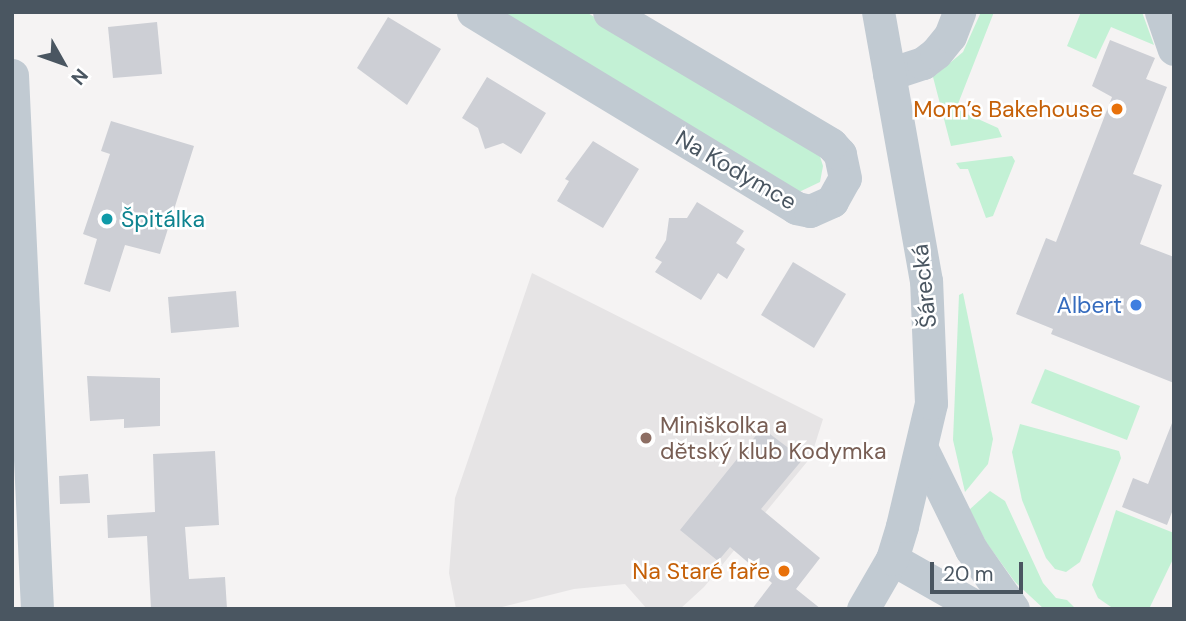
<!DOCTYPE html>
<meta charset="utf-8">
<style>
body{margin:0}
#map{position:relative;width:1186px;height:621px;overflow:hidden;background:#f5f3f3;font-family:"DM Sans",sans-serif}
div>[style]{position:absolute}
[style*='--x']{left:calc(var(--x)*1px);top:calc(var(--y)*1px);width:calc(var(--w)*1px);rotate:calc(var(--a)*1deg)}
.education>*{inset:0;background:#e6e4e5}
.green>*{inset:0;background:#c3f1d5}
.building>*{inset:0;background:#cdcfd5}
.minor>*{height:33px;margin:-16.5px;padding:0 16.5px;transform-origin:16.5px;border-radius:16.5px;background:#c1cad2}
.dots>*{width:19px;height:19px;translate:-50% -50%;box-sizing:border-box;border:4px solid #fff;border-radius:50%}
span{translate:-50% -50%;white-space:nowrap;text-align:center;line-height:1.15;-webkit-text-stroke:5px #fff;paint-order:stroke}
.food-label{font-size:23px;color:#c56008}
.right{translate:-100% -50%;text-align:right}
.street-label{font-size:23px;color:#4a5661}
.culture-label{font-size:23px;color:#0d838f}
.left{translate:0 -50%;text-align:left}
.shop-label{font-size:23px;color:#366cbe}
.education-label{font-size:23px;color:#785e54}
.frame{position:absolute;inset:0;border:14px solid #4a5661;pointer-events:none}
.north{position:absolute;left:28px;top:28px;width:70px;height:70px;-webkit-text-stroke:5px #fff;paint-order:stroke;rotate:130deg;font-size:19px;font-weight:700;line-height:28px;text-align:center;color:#4a5661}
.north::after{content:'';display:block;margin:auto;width:24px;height:32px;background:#4a5661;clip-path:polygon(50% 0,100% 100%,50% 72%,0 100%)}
.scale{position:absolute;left:930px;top:562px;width:93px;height:32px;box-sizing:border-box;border:4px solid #4a5661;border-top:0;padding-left:9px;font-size:21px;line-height:24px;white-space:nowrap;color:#4a5661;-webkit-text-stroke:5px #fff;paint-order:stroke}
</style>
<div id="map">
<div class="education">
<div style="clip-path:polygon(532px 273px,823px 419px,811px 457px,704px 587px,680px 609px,647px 609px,625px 584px,574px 589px,494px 609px,456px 609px,449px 573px,455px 498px)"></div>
</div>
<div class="green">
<div style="clip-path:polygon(494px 12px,586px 12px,818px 150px,823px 166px,820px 182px,797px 193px)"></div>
<div style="clip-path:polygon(981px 12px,994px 12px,956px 109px,998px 128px,1002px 137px,951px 146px,933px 77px,963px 52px)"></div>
<div style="clip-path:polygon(1081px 12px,1142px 12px,1154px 45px,1111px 27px,1096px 59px,1067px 46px)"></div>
<div style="clip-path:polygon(1012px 156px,1015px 161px,993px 216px,986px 218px,968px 169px,960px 169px,956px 163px)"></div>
<div style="clip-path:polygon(963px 293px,993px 439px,988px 464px,965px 492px,953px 440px,959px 295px)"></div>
<div style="clip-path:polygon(1045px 369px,1140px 406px,1127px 440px,1031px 403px)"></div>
<div style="clip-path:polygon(1020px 424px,1119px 451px,1121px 458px,1080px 562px,1066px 572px,1055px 569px,1046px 558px,1022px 500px,1012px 452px)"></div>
<div style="clip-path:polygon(990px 491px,1005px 501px,1043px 583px,1056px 598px,1067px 600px,1076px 609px,1044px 609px,1015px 582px,986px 542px,969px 510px)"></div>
<div style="clip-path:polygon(1116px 510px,1174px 533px,1174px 557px,1149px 609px,1114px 609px,1098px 598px,1092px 585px)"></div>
</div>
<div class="building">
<div style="clip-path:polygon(388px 17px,441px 49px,407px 105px,357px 68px)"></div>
<div style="clip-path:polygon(157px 22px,162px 74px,113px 78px,108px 27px)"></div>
<div style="clip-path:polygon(1110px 40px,1155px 58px,1146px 79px,1167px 87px,1133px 174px,1162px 185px,1140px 244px,1174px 257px,1174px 383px,1051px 334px,1053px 329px,1016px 314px,1046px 238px,1056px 242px,1112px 97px,1092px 86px)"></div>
<div style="clip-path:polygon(487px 77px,546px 113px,521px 154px,503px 143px,485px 149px,478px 128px,462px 118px)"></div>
<div style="clip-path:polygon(111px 121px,194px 146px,160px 254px,125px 245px,110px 292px,84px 284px,97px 239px,83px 234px,110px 154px,101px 151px)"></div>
<div style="clip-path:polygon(593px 141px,639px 169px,603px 228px,557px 201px,569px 181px,565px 179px)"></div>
<div style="clip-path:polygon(697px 202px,744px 231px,736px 243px,745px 249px,727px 279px,718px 273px,701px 300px,655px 272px,662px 262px,655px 258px,666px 240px,669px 218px,687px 218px)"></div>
<div style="clip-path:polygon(793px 262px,846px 294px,814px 348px,761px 315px)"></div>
<div style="clip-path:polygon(236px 291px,239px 327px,171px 333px,168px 297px)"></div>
<div style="clip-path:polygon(87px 376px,160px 378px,160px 426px,124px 428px,124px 419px,90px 421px)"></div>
<div style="clip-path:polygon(1172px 423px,1174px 507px,1167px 525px,1122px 507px,1133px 478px,1148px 484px)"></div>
<div style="clip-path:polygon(762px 428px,803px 459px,761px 509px,820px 558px,796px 589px,821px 609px,752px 609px,772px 583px,730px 547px,718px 561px,680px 530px)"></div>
<div style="clip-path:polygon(215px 451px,219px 525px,185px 527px,189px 579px,225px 577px,227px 609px,151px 609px,147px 536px,108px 538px,107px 515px,155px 512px,153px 454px)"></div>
<div style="clip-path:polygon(88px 474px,90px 503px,60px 504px,59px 476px)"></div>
</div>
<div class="minor">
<div style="--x:473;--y:12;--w:378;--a:31.2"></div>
<div style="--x:796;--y:208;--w:14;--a:12"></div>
<div style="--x:810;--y:211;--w:24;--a:-24"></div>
<div style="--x:832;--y:201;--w:26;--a:-61"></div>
<div style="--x:845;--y:178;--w:25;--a:-102"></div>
<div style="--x:840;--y:154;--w:13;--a:-132"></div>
<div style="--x:831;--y:144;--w:258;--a:-149.3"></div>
<div style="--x:1161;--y:12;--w:39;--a:71"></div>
<div style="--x:889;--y:74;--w:36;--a:-18"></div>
<div style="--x:923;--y:63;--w:16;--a:-38"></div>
<div style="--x:936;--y:53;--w:22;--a:-51"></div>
<div style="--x:950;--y:36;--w:26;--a:-69"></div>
<div style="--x:12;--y:75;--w:535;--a:87.32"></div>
<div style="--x:923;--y:451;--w:109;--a:63.9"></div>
<div style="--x:971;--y:549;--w:73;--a:55"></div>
<div style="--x:892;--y:559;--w:101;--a:29.6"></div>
<div style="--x:863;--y:609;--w:58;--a:-59.9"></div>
<div style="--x:892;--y:559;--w:34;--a:-73"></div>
<div style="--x:902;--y:526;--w:126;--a:-76.7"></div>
<div style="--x:931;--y:403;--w:122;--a:-92.3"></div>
<div style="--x:926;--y:281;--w:273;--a:-100.1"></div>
</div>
<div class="dots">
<div style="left:1117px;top:109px;background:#e8710a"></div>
<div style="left:107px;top:219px;background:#0f9aa8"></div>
<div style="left:1136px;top:305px;background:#3f7fe0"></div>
<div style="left:646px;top:438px;background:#8d6e63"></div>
<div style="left:784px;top:571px;background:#e8710a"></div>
</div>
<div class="food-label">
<span class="right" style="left:1103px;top:109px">Mom’s Bakehouse</span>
<span class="right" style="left:770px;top:571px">Na Staré faře</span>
</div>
<div class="street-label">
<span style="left:736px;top:170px;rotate:30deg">Na Kodymce</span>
<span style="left:924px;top:286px;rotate:-96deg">Šárecká</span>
</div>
<div class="culture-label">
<span class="left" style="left:121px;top:219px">Špitálka</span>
</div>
<div class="shop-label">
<span class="right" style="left:1122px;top:305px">Albert</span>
</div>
<div class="education-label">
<span class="left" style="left:660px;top:438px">Miniškolka a<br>dětský klub Kodymka</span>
</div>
<div class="frame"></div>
<div class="north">N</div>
<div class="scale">20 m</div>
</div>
